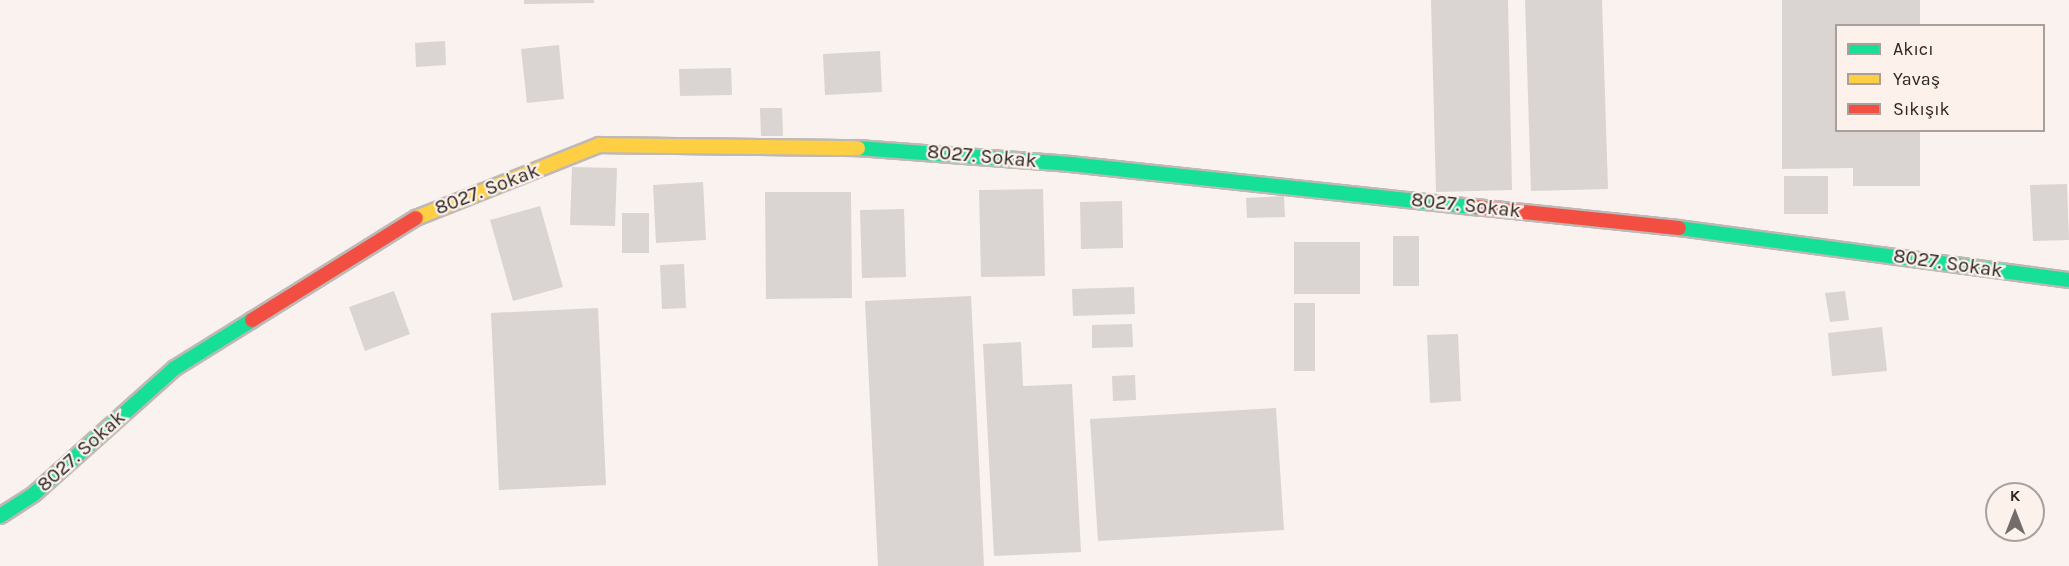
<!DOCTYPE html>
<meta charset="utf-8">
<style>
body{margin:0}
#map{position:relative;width:2069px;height:566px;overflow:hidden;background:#f9f2ef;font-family:Karla,sans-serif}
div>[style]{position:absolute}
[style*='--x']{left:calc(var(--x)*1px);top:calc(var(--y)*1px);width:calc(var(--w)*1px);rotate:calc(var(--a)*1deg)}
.building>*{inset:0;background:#dad5d2}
.roads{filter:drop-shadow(2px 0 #beb8b6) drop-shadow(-2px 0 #beb8b6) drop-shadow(0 2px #beb8b6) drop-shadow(0 -2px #beb8b6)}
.fast>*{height:14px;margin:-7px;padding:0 7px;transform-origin:7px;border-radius:7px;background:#16e098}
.slow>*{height:14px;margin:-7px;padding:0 7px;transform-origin:7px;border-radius:7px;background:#ffcf43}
.jam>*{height:14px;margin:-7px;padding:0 7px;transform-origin:7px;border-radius:7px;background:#f24e42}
span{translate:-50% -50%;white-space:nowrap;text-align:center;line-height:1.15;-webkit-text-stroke:4.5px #fdf1eb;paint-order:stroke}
.street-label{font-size:20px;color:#2b2623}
.legend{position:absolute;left:1835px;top:24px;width:210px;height:108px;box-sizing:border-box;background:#fdf1eb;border:2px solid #a9a09b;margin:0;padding:8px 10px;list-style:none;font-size:18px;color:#2b2623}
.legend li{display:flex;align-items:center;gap:12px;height:30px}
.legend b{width:30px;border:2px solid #a9a09b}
.north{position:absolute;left:1985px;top:482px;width:60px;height:60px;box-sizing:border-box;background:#fdf1eb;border:2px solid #a9a09b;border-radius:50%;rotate:0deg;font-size:16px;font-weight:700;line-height:24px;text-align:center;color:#2b2623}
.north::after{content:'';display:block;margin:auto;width:21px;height:27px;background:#736d6a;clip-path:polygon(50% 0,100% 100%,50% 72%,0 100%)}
</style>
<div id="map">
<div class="building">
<div style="clip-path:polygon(524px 0,594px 0,594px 3px,524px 4px)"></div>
<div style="clip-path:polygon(1431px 0,1508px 0,1512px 190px,1436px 192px)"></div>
<div style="clip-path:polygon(1525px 0,1602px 0,1608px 189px,1531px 191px)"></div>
<div style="clip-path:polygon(1782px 0,1920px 0,1920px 26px,1836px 26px,1836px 130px,1920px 130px,1920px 186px,1853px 186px,1853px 168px,1782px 169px)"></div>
<div style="clip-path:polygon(445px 41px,446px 65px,416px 67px,415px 43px)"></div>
<div style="clip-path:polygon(559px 45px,564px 99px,527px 103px,521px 49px)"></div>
<div style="clip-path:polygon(880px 51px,882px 92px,825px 95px,823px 54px)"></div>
<div style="clip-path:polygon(731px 68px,732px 95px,680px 96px,679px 69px)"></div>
<div style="clip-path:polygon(760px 108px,782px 108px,783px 136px,761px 136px)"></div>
<div style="clip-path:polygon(572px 167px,617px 168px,615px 226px,570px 225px)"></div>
<div style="clip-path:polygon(1784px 176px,1828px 176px,1828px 214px,1784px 214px)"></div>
<div style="clip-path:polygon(703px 182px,706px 240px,656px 243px,653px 185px)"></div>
<div style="clip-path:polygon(2067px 184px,2069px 240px,2033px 241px,2030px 185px)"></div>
<div style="clip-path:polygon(1043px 189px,1045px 276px,981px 277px,979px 190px)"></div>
<div style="clip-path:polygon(765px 192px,851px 192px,852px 298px,766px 299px)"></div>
<div style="clip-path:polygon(1284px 196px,1285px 217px,1247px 218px,1246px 198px)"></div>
<div style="clip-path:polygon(1122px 201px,1123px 248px,1081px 249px,1080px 202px)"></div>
<div style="clip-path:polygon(540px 206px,563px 287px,513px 301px,490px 220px)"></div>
<div style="clip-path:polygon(904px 209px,906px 277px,862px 278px,860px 210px)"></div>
<div style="clip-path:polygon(622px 213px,649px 213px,649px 253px,622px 253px)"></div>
<div style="clip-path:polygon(1393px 236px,1419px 236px,1419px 286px,1393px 286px)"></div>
<div style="clip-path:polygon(1294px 242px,1360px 242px,1360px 294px,1294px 294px)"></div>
<div style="clip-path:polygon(684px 264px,686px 308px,662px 309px,660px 265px)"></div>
<div style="clip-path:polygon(1134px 287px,1135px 314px,1073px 316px,1072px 289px)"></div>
<div style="clip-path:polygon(394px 291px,410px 334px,365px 351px,349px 307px)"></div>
<div style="clip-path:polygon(1845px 291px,1849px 320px,1830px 322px,1825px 293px)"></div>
<div style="clip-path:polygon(971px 296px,984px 566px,878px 566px,865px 301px)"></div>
<div style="clip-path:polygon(1294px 303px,1315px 303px,1315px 371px,1294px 371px)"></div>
<div style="clip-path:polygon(598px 308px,606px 485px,499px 490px,491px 313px)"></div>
<div style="clip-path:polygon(1132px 324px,1133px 347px,1092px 348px,1092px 325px)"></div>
<div style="clip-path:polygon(1882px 327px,1887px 371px,1832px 376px,1828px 333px)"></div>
<div style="clip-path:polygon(1458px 334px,1461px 401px,1430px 403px,1427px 335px)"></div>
<div style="clip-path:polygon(1021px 342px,1023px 386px,1072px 384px,1081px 552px,994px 556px,983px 344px)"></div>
<div style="clip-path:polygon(1135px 375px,1136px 400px,1113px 401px,1112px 376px)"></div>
<div style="clip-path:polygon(1276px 408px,1284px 530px,1098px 541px,1090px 419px)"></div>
</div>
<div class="roads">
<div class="fast">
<div style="--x:858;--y:148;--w:213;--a:4.3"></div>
<div style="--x:1070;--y:164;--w:407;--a:6.1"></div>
<div style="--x:1679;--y:228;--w:393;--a:7.6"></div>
<div style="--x:0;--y:516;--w:40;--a:-32.9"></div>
<div style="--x:34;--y:494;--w:189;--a:-41.8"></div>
<div style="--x:175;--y:368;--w:91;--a:-31.9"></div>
</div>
<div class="slow">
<div style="--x:416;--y:218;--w:197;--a:-21.7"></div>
<div style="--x:599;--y:145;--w:259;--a:0.7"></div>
</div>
<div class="jam">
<div style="--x:1475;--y:207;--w:205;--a:5.9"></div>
<div style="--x:252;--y:320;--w:193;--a:-31.9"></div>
</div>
</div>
<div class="street-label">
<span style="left:982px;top:156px;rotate:5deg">8027. Sokak</span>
<span style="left:487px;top:189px;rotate:-21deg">8027. Sokak</span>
<span style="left:1466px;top:205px;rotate:6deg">8027. Sokak</span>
<span style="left:1948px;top:263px;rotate:8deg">8027. Sokak</span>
<span style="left:81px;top:451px;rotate:-42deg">8027. Sokak</span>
</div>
<ul class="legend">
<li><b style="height:8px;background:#16e098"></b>Akıcı</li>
<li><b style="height:8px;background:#ffcf43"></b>Yavaş</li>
<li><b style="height:8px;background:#f24e42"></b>Sıkışık</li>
</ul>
<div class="north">K</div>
</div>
